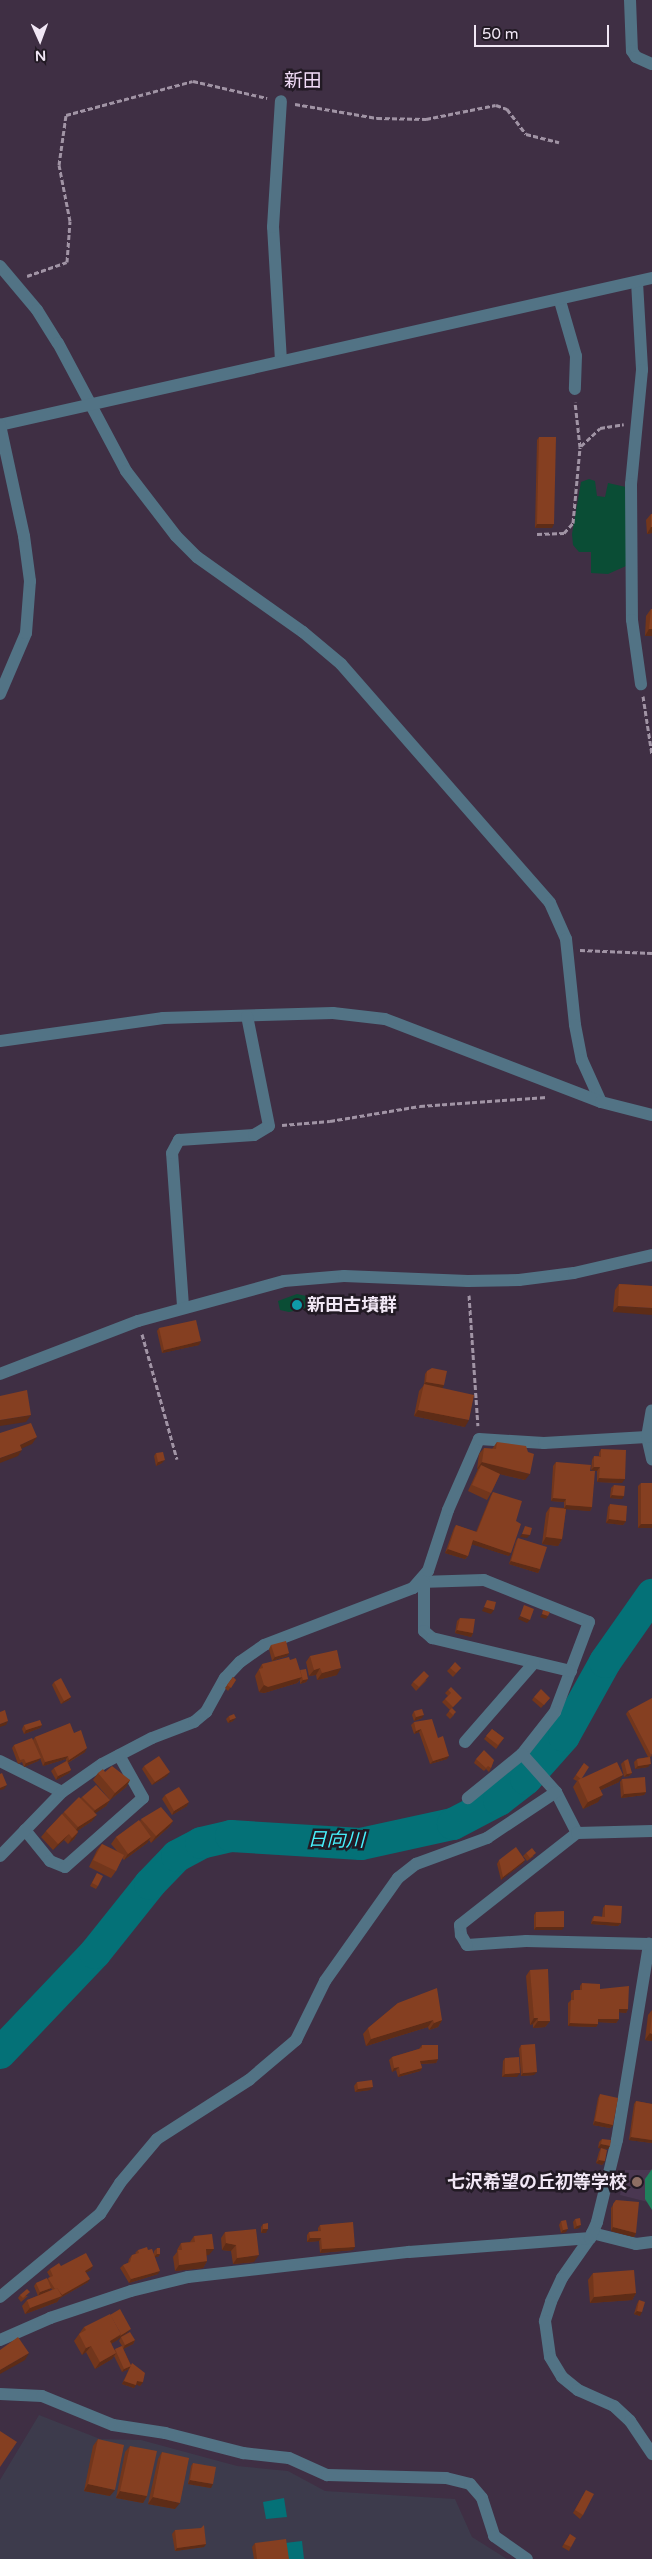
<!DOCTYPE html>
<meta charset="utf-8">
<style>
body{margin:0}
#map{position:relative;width:652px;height:2559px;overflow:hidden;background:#3f2f44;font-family:"Varela Round","Noto Sans JP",sans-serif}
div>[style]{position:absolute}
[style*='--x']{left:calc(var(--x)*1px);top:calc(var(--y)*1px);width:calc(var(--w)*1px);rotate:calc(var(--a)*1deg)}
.commercial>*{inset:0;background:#3d3b4c}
.built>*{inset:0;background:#4a3751}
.green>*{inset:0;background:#0a4d35}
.forest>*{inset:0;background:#20815c}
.water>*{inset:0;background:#047177}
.river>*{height:32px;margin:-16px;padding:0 16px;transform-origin:16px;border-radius:16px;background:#047177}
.path>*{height:3px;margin-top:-1.5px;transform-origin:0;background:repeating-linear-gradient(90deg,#a194a5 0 5px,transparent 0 7.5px)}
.minor>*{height:12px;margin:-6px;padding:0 6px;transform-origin:6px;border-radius:6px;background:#527385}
.wall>*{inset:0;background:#72361c}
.shaded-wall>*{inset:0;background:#5d2c17}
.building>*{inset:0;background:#853f21}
.dots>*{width:14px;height:14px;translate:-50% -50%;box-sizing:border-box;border:2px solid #221a24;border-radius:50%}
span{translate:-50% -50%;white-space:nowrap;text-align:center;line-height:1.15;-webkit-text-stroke:5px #221a24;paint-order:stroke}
.poi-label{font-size:18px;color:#f1e7f5;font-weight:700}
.left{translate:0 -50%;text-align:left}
.right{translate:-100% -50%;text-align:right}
.neighbourhood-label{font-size:19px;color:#f0dbf6}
.water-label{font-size:19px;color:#48f3fe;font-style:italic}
.north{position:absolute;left:15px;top:15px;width:50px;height:50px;-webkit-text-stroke:4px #221a24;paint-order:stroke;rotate:178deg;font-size:14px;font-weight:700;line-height:20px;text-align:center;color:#f1e7f5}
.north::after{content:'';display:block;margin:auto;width:18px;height:22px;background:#f1e7f5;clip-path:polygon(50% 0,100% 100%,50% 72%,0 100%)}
.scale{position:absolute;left:474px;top:25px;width:135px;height:22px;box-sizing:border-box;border:2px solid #f1e7f5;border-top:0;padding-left:6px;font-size:15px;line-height:18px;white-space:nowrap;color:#f1e7f5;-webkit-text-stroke:4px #221a24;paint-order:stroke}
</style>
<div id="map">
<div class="commercial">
<div style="clip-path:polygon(39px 2415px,100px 2439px,141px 2440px,237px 2466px,288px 2471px,325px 2491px,455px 2499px,472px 2537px,507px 2559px,0 2559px,0 2480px)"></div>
</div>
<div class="built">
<div style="clip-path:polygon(625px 2170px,652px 2170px,652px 2203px,620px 2195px)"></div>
</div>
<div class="green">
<div style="clip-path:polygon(589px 479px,595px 481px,597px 496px,605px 497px,608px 483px,626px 487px,626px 566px,608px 574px,591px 573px,591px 552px,579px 552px,573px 545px,572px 534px,581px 482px)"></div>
<div style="clip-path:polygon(297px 1294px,306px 1296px,307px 1308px,289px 1312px,280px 1310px,278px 1301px)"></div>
</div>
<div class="forest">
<div style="clip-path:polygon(652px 2169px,652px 2210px,645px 2199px,645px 2179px)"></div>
</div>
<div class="water">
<div style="clip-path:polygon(284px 2498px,287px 2517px,266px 2519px,263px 2502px)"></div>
<div style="clip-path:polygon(302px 2541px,304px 2559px,287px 2559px,285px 2543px)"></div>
</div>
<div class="river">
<div style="--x:0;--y:2053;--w:138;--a:-46.5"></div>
<div style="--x:95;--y:1953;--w:88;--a:-51.4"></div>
<div style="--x:150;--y:1884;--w:39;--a:-46"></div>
<div style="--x:177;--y:1856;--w:27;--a:-28"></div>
<div style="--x:201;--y:1843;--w:31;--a:-13"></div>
<div style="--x:231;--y:1836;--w:130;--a:3.5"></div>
<div style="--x:361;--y:1844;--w:94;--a:-12.3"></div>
<div style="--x:453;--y:1824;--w:52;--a:-27.6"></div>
<div style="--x:499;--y:1800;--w:34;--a:-38"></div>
<div style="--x:526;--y:1779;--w:57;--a:-48.5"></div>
<div style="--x:564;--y:1736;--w:85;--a:-61"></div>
<div style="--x:605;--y:1662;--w:82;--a:-55"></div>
</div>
<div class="path">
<div style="--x:295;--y:104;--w:83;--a:9.7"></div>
<div style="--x:377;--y:118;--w:49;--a:1.2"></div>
<div style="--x:426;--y:119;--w:71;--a:-11.3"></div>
<div style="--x:496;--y:105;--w:12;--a:20"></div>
<div style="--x:507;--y:109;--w:31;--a:53"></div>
<div style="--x:526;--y:134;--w:34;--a:14"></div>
<div style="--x:27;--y:276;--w:42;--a:-19.3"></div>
<div style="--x:67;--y:262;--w:41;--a:-85.8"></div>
<div style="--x:70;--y:221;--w:57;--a:-101.1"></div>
<div style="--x:59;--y:165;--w:50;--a:-82"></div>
<div style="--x:66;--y:115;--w:131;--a:-15"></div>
<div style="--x:193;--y:81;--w:76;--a:12.9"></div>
<div style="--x:581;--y:446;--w:26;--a:-43"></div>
<div style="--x:600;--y:428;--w:24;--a:-9"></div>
<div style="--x:537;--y:534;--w:27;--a:-2"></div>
<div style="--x:564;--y:533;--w:13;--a:-48"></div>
<div style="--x:573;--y:523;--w:76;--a:-84.7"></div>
<div style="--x:580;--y:447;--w:45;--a:-96.3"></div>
<div style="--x:643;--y:696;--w:60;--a:81.3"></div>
<div style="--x:580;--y:950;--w:72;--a:2.4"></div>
<div style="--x:282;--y:1125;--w:48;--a:-4.8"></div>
<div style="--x:330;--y:1121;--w:91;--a:-9.5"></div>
<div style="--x:420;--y:1106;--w:127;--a:-4.1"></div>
<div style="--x:469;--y:1295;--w:131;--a:86.1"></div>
<div style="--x:142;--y:1334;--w:130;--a:74.4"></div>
</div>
<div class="minor">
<div style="--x:630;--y:0;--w:51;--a:87.8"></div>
<div style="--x:632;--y:51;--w:7;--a:56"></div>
<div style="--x:636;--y:57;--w:17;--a:24"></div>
<div style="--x:0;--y:266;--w:57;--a:49.9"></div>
<div style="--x:37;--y:310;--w:39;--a:58"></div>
<div style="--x:58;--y:343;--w:145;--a:62"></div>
<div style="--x:126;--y:471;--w:82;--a:52.4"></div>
<div style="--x:176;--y:536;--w:30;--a:45"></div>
<div style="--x:197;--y:557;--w:130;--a:35.3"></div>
<div style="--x:303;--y:632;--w:50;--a:40.1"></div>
<div style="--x:341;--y:664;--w:317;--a:48.8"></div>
<div style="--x:550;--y:903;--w:39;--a:66"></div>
<div style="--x:566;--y:939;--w:86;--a:84"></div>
<div style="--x:575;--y:1025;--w:36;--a:79"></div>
<div style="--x:582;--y:1060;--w:46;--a:65.7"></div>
<div style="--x:637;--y:282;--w:88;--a:86.7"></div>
<div style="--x:642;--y:370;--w:115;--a:95.5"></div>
<div style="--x:631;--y:484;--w:136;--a:89.6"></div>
<div style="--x:632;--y:620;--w:65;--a:82"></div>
<div style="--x:560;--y:301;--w:57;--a:73.8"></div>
<div style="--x:576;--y:356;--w:33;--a:92"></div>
<div style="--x:281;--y:361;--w:134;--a:-93.4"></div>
<div style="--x:273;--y:227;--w:126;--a:-86.4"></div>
<div style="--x:0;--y:425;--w:668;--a:-12.71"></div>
<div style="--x:0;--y:694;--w:66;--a:-66.9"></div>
<div style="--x:26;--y:633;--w:52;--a:-85.6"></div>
<div style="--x:30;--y:581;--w:45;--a:-97.6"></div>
<div style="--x:24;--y:536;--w:114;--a:-102.2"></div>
<div style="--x:0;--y:1041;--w:165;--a:-8"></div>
<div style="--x:163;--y:1018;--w:170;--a:-1.7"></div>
<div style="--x:333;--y:1013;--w:52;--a:6.6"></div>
<div style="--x:385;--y:1019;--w:231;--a:21"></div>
<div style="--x:601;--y:1102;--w:53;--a:14.3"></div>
<div style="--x:183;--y:1306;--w:153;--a:-94.1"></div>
<div style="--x:172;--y:1153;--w:15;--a:-62"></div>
<div style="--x:179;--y:1140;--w:75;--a:-3.8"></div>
<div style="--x:254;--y:1135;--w:17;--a:-31"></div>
<div style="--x:269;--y:1126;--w:112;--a:-101.3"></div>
<div style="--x:0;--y:1374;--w:148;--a:-21"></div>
<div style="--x:138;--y:1321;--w:151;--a:-15.3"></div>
<div style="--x:284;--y:1281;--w:60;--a:-4.8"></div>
<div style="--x:344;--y:1276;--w:124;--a:2.3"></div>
<div style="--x:468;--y:1281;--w:51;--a:-1.1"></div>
<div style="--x:519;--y:1280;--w:55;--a:-7.3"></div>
<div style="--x:574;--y:1273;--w:80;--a:-13"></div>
<div style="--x:647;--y:1437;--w:23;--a:77"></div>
<div style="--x:420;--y:1582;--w:64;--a:-1.8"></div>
<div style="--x:484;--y:1580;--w:113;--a:21.8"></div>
<div style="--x:589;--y:1622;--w:96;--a:110.7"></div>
<div style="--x:555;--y:1712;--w:53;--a:128.2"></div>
<div style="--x:522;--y:1754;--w:70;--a:140.8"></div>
<div style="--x:424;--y:1582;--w:49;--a:90"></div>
<div style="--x:424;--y:1631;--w:11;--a:41"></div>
<div style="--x:432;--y:1638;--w:143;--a:13.4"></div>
<div style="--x:465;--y:1742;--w:105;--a:-48.9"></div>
<div style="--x:522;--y:1754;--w:51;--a:48.2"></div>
<div style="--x:556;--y:1792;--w:46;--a:62.9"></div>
<div style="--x:0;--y:1761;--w:69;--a:26.6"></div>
<div style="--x:25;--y:1830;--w:40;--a:51"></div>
<div style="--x:50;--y:1861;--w:16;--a:22"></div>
<div style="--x:65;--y:1867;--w:104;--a:-41.5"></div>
<div style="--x:143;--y:1798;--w:49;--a:-119.2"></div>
<div style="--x:0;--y:1856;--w:89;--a:-45.9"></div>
<div style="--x:62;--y:1792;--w:49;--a:-35"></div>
<div style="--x:102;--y:1764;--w:56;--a:-27.5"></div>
<div style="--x:152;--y:1738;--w:45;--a:-20.9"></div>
<div style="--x:194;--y:1722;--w:16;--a:-40"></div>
<div style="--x:206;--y:1712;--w:39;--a:-61"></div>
<div style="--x:225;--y:1678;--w:22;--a:-47"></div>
<div style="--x:240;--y:1662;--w:29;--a:-35"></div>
<div style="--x:264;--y:1645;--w:160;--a:-20.9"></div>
<div style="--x:413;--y:1588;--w:23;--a:-49"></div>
<div style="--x:428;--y:1571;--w:64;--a:-71.8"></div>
<div style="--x:448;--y:1510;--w:77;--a:-66.4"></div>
<div style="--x:479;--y:1439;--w:65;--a:3.5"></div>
<div style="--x:544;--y:1443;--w:103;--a:-3.3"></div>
<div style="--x:647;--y:1437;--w:27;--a:-80"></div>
<div style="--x:592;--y:2233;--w:45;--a:14"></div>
<div style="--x:636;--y:2244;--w:16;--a:-7"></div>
<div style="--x:590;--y:2238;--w:49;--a:125"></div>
<div style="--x:562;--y:2278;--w:26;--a:115"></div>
<div style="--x:551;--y:2302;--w:20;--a:108"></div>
<div style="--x:545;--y:2321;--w:36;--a:82"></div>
<div style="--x:550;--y:2357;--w:23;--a:59"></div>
<div style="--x:562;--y:2377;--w:21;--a:39"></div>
<div style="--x:578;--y:2390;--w:39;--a:24"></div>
<div style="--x:614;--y:2406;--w:22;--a:43"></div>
<div style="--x:630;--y:2421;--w:40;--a:56"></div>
<div style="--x:0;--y:2297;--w:130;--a:-39.7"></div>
<div style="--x:100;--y:2214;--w:37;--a:-57"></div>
<div style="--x:120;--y:2183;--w:57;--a:-49.9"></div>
<div style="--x:157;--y:2139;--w:109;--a:-32.7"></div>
<div style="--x:249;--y:2080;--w:62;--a:-40.4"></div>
<div style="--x:296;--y:2040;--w:66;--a:-63.8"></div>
<div style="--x:325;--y:1981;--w:126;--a:-54.7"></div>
<div style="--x:398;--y:1878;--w:23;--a:-38"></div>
<div style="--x:416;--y:1864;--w:76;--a:-20.1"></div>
<div style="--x:487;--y:1838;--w:83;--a:-33.7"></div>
<div style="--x:0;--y:2340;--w:55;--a:-23.7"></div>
<div style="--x:50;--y:2318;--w:85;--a:-18.4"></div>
<div style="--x:131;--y:2291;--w:59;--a:-13.8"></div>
<div style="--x:188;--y:2277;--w:222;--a:-6.5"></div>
<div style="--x:409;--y:2252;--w:182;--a:-4.4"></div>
<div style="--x:590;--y:2238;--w:17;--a:-66"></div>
<div style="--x:597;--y:2222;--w:84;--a:-76.3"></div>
<div style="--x:617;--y:2140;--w:199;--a:-80.7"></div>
<div style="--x:649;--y:1944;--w:123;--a:-178.6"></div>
<div style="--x:526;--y:1941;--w:59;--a:176.1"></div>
<div style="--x:467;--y:1945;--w:12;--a:-121"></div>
<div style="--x:461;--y:1935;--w:10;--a:-96"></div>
<div style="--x:460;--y:1925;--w:149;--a:-38.2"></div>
<div style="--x:577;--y:1833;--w:75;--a:-1.5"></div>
<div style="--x:0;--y:2394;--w:42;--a:2.7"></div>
<div style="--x:42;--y:2396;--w:77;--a:22.2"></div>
<div style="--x:113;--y:2425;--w:53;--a:8.7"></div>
<div style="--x:165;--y:2433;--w:81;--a:14.4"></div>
<div style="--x:243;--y:2453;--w:46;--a:6.2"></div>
<div style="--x:289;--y:2458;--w:42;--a:24.1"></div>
<div style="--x:327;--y:2475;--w:119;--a:1.4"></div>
<div style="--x:446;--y:2478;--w:25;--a:14"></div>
<div style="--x:470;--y:2484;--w:18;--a:49"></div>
<div style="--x:482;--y:2498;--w:40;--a:72"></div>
<div style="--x:494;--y:2536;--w:40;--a:34.9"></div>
</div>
<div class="wall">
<div style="clip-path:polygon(539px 437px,552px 528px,535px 528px,537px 440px)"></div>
<div style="clip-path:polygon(651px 514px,652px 533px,647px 534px,646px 520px)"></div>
<div style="clip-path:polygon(651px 609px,652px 636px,645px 636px,646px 616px)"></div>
<div style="clip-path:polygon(619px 1284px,652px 1286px,613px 1312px,615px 1290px)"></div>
<div style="clip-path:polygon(159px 1328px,199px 1345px,162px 1353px,157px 1331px)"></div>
<div style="clip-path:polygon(427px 1371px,444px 1385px,442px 1388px,465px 1427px,414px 1416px,419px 1391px,424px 1385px,425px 1374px)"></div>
<div style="clip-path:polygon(497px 1442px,525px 1480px,500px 1474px,491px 1493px,487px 1500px,468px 1491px,478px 1469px,477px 1469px,479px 1454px,484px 1448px,492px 1449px)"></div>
<div style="clip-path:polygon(601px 1449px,622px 1483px,597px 1482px,597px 1471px,591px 1470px,592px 1460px,594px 1456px,599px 1456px,599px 1453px)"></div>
<div style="clip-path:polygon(156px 1453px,162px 1463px,156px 1466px,154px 1456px)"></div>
<div style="clip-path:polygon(556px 1462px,590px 1471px,592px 1507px,590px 1511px,566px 1509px,562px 1539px,558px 1546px,542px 1544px,546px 1513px,550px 1507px,564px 1508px,564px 1502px,551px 1501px,553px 1466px)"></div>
<div style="clip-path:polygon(641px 1483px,652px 1528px,638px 1528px,638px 1486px)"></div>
<div style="clip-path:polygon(614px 1485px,622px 1499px,610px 1498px,611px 1488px)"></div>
<div style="clip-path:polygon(493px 1492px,516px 1521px,509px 1556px,472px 1544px,468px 1556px,465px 1559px,445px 1553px,454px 1528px,456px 1525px,476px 1532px,491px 1495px)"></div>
<div style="clip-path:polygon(610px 1504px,626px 1521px,623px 1525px,606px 1523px,608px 1507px)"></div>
<div style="clip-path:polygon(518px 1538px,540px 1569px,538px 1573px,509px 1564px,516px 1541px)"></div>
<div style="clip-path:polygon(460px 1618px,473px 1633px,471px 1637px,455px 1633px,457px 1621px)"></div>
<div style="clip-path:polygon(271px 1645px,289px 1653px,287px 1656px,272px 1661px,269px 1649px)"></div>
<div style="clip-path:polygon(310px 1656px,337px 1675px,317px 1680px,316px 1675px,309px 1676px,306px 1662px)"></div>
<div style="clip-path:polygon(290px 1660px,308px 1679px,306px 1682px,300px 1684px,300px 1680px,297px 1683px,264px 1693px,259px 1692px,255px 1676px,262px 1664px)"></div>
<div style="clip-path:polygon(450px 1668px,461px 1668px,453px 1677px,447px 1671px)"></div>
<div style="clip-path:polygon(233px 1677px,236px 1680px,228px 1691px,225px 1688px)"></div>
<div style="clip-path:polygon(427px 1680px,416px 1691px,411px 1685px,413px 1682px)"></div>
<div style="clip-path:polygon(54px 1682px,71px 1697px,69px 1700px,61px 1704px,52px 1685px)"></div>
<div style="clip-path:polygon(448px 1690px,459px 1701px,452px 1708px,454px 1715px,450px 1719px,446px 1715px,450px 1710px,442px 1702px,448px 1696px,445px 1693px)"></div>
<div style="clip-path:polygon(534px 1697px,550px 1698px,541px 1708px,532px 1700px)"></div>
<div style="clip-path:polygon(414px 1711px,422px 1718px,414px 1721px,412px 1715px)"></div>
<div style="clip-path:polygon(628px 1711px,652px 1756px,650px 1757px,648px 1767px,635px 1769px,634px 1762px,637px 1759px,648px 1757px,626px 1714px)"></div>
<div style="clip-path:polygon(229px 1716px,233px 1721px,228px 1723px,226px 1719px)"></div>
<div style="clip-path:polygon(414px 1722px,438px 1738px,447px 1759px,430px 1764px,419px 1732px,414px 1734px,411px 1725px)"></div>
<div style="clip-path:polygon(24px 1725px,42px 1725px,40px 1728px,24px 1734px,22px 1729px)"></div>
<div style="clip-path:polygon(492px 1729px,504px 1738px,496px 1749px,484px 1739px)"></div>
<div style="clip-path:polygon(74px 1733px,85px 1752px,68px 1763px,71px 1770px,69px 1773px,56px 1780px,51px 1771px,54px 1768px,66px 1761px,66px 1759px,43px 1766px,40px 1758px,38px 1761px,24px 1767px,22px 1762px,18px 1764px,12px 1748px,14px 1745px,33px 1740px,35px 1737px)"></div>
<div style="clip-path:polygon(476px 1759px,494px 1760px,491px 1768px,489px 1772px,486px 1769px,484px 1771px,474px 1763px)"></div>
<div style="clip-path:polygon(624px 1761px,632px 1773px,629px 1776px,624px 1777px,621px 1764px)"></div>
<div style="clip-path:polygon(584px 1763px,582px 1778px,619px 1782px,601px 1790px,598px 1802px,583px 1809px,573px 1787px,577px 1781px,573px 1779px)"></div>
<div style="clip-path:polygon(144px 1766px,167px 1776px,152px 1785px,142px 1769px)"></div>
<div style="clip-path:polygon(105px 1772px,130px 1780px,126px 1787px,110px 1800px,106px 1806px,95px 1813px,92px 1821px,77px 1831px,78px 1832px,74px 1839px,68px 1844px,64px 1840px,53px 1850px,41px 1837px,46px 1831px,64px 1812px,82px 1797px,110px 1800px,93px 1780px,98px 1773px)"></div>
<div style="clip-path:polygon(622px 1779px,646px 1792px,644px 1795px,621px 1798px,620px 1782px)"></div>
<div style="clip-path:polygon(165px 1795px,187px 1806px,172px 1815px,162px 1799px)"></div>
<div style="clip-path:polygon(141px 1819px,173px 1821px,169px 1827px,151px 1843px,149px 1840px,147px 1843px,124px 1860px,122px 1858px,116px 1871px,111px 1878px,89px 1867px,97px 1850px,102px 1844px,117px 1851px,111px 1844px,116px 1837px,140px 1821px)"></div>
<div style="clip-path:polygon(526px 1853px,534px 1856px,527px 1861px,523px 1856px)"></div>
<div style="clip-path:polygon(499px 1860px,525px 1860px,523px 1863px,501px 1880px,497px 1864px)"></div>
<div style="clip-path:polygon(97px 1873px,98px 1886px,96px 1889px,90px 1886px)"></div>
<div style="clip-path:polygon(605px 1905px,621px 1923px,618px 1926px,591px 1924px,592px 1919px,594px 1916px,602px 1917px,603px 1908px)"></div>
<div style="clip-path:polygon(536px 1912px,562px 1930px,534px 1930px,534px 1915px)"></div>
<div style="clip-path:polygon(530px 1970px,550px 2021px,545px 2027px,533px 2028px,533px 2024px,530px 2025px,526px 1976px)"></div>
<div style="clip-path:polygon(582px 1983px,600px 1989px,628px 2009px,626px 2013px,619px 2012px,619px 2019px,616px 2023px,598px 2022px,598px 2024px,596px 2027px,568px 2026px,568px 2003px,571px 2000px,571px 1993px,574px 1990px,580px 1990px,580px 1986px)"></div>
<div style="clip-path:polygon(398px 2003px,442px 2020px,438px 2027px,429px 2030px,428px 2027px,366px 2046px,363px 2034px,368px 2028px)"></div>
<div style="clip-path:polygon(652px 2010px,652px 2041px,645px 2040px,648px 2015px)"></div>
<div style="clip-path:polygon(422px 2045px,438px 2059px,436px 2063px,421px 2064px,422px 2068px,420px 2071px,398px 2077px,396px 2070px,392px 2072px,389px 2060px,392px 2057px,419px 2049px)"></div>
<div style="clip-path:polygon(521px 2045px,534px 2075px,521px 2076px,519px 2049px)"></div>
<div style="clip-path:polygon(505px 2058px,517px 2077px,502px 2077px,503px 2061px)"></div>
<div style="clip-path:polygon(357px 2082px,370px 2090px,355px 2092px,354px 2086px)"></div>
<div style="clip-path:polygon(600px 2094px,613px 2125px,610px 2128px,593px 2125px,598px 2098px)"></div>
<div style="clip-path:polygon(636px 2101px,652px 2104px,652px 2143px,629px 2140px,634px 2104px)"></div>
<div style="clip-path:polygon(602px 2139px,608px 2149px,598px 2148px,599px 2142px)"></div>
<div style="clip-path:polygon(601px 2148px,605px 2161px,602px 2165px,596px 2163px,599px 2152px)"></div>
<div style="clip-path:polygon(616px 2200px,636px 2233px,634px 2237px,611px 2231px,611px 2208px)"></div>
<div style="clip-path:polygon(575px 2219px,579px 2228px,574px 2229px,573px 2222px)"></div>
<div style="clip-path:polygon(561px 2221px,566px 2232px,561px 2233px,559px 2225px)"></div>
<div style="clip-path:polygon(263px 2224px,266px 2233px,261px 2233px,261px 2227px)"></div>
<div style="clip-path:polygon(320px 2225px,353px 2250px,320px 2253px,319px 2241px,307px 2242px,307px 2235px,309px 2232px,318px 2231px,318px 2228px)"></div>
<div style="clip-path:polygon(225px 2232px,254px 2262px,233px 2264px,231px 2251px,222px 2250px,221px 2238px)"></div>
<div style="clip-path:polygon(194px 2236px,209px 2255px,206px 2255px,207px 2261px,203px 2268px,175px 2271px,173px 2257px,177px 2252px,177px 2250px,181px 2243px,190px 2242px)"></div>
<div style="clip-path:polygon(157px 2248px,160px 2254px,158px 2257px,155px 2257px,158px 2274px,129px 2283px,120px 2268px,123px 2265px,128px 2263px,129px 2259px,132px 2255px,136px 2254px,135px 2253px,138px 2250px,148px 2250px,154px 2254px,154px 2251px)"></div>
<div style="clip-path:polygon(61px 2266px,91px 2270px,86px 2272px,88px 2282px,60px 2298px,57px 2302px,25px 2314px,22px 2306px,27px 2300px,52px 2290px,51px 2288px,49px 2291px,38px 2296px,34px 2286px,36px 2283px,48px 2279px,50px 2277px,47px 2272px,50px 2269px)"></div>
<div style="clip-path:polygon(593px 2273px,636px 2293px,632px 2300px,590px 2303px,588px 2280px)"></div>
<div style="clip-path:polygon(20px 2295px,28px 2296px,21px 2302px,18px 2298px)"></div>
<div style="clip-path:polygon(639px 2300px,640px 2316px,634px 2314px,637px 2304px)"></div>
<div style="clip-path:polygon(84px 2327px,128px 2332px,111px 2344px,114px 2350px,122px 2346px,119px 2341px,121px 2337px,135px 2340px,133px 2344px,123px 2349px,131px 2365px,143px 2382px,140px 2386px,136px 2384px,134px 2388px,122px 2384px,130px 2367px,129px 2369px,122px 2372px,114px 2356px,112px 2359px,95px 2369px,86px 2352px,82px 2355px,74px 2341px)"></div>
<div style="clip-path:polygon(98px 2439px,110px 2496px,84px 2491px,93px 2446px)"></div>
<div style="clip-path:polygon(130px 2446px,147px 2496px,143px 2503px,116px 2498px,125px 2452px)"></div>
<div style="clip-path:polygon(162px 2452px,175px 2509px,148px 2504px,158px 2459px)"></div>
<div style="clip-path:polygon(193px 2463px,211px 2488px,188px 2484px,191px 2466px)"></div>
<div style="clip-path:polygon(586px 2490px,583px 2515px,580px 2519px,573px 2513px)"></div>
<div style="clip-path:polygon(175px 2530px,206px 2544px,204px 2547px,175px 2551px,172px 2534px)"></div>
<div style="clip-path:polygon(570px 2534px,571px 2547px,569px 2551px,562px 2547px)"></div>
<div style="clip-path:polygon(255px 2543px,289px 2559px,254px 2559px,252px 2547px)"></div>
</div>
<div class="shaded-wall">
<div style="clip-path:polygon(537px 524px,554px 524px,552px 528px,535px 528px)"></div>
<div style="clip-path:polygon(651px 527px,652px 527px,652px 533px,647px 534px)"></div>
<div style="clip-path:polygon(649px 629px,652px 629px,652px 636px,645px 636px)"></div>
<div style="clip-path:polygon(618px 1306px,652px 1308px,652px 1315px,613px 1312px)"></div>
<div style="clip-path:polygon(201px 1341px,199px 1345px,162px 1353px,164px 1350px)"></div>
<div style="clip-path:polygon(426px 1382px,444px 1385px,442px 1389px,423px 1385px)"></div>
<div style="clip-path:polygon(418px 1410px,469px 1420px,465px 1427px,414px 1416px)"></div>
<div style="clip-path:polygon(31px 1415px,26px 1422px,0 1426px,0 1420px)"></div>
<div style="clip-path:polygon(37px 1437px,32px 1444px,16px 1451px,20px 1445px)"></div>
<div style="clip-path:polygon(22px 1450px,18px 1456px,0 1463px,0 1458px)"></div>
<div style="clip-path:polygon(165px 1460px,162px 1463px,156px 1466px,158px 1462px)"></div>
<div style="clip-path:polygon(482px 1462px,530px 1474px,525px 1480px,479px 1469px,481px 1465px,478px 1469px,477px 1469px)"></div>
<div style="clip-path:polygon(594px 1467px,600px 1467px,597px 1471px,591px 1470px)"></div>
<div style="clip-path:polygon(599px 1478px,625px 1479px,622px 1483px,597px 1482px)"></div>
<div style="clip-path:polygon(612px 1495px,624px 1496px,622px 1499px,610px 1498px)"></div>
<div style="clip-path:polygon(553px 1498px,566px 1499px,564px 1502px,551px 1501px)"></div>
<div style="clip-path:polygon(566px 1505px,592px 1507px,590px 1511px,564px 1509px)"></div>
<div style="clip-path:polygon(609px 1519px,626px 1521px,623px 1525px,606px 1523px)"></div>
<div style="clip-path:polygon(641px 1524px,652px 1524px,652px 1528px,638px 1528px)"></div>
<div style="clip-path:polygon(522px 1534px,530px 1535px,527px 1538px,520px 1537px)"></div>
<div style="clip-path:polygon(546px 1537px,562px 1539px,558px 1546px,542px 1544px)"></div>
<div style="clip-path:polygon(473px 1540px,511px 1553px,509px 1556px,471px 1544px)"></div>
<div style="clip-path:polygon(448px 1549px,468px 1556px,465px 1559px,445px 1553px)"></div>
<div style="clip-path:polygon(511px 1561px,540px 1569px,538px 1573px,509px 1564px)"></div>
<div style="clip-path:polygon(484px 1607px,494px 1610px,491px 1614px,482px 1611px)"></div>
<div style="clip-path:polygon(542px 1614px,548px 1616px,546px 1619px,540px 1617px)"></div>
<div style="clip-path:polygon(520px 1616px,530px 1620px,527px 1623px,518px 1619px)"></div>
<div style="clip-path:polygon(457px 1630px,473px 1633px,471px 1637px,455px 1633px)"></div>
<div style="clip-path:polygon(289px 1653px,287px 1656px,272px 1661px,275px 1657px)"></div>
<div style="clip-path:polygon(320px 1668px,316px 1675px,309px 1676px,314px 1670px)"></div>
<div style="clip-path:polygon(341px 1668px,337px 1675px,317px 1680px,322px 1673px)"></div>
<div style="clip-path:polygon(302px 1677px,297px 1683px,264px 1693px,259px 1692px,264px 1685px)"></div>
<div style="clip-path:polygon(308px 1679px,306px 1682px,300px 1684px,303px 1680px)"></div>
<div style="clip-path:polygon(71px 1697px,69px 1700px,61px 1704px,64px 1701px)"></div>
<div style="clip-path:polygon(424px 1715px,422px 1718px,414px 1721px,416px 1717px)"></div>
<div style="clip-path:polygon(236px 1718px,233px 1721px,228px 1723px,230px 1720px)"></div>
<div style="clip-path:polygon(8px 1721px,6px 1725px,0 1727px,0 1724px)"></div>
<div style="clip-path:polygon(42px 1725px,40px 1728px,24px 1734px,26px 1730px)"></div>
<div style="clip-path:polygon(421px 1729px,419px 1732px,414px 1734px,416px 1731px)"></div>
<div style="clip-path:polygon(87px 1748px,85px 1752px,67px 1763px,69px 1760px)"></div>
<div style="clip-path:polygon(68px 1756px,66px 1759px,43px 1766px,45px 1762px)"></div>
<div style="clip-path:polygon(449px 1756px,447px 1759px,430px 1764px,433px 1761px)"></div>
<div style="clip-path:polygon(41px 1758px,38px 1761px,24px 1767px,26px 1763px)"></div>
<div style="clip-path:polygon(651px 1764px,648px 1767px,635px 1769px,638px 1766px)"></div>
<div style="clip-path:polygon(71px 1770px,69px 1773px,56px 1780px,58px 1776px)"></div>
<div style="clip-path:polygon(170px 1772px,167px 1776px,152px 1785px,155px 1782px)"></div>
<div style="clip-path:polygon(632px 1773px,629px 1776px,624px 1777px,627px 1774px)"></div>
<div style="clip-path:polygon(623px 1775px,619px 1782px,594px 1793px,599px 1787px)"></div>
<div style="clip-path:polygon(130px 1780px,126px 1787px,110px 1800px,115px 1793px)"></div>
<div style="clip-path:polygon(7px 1785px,4px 1789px,0 1790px,0 1788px)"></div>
<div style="clip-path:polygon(646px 1792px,644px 1795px,621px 1798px,624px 1794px)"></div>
<div style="clip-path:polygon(603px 1795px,598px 1802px,583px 1809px,588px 1802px)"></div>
<div style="clip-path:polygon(110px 1800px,106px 1806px,90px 1817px,95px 1810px)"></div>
<div style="clip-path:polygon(189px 1802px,187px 1806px,172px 1815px,174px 1811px)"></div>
<div style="clip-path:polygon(97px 1815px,92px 1821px,74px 1833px,78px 1827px)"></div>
<div style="clip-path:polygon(173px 1821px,169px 1827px,151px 1843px,156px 1836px)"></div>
<div style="clip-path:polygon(78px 1832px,74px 1839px,68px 1844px,72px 1838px)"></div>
<div style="clip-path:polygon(69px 1834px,64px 1840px,53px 1850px,58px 1844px)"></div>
<div style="clip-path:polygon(151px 1837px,147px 1843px,124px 1860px,128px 1854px)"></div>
<div style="clip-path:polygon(525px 1860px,523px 1863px,501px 1880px,503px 1877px)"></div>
<div style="clip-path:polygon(593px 1921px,621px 1923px,618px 1926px,591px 1924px)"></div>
<div style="clip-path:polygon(536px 1927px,564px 1927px,562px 1930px,534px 1930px)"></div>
<div style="clip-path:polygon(619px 2009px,628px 2009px,626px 2013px,616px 2012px)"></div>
<div style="clip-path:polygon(534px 2018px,538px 2018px,533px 2024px,530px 2025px)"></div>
<div style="clip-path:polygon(598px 2019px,619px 2019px,616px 2023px,596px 2022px)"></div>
<div style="clip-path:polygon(433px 2020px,428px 2027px,366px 2046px,371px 2039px)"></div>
<div style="clip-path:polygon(442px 2020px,438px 2027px,429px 2030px,434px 2023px)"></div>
<div style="clip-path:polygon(538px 2021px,550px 2021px,545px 2027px,533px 2028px)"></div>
<div style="clip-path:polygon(570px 2023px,598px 2024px,596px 2027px,568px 2026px)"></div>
<div style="clip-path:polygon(650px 2033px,652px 2034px,652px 2041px,645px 2040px)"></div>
<div style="clip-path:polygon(438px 2059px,436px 2063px,418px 2064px,420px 2061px)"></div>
<div style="clip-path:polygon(399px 2067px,396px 2070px,392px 2072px,394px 2068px)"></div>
<div style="clip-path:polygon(422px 2068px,420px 2071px,398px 2077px,400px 2074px)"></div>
<div style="clip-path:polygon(537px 2072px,534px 2075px,521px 2076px,523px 2073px)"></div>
<div style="clip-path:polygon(520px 2073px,517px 2077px,502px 2077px,505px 2074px)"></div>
<div style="clip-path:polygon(373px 2087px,370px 2090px,355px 2092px,358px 2089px)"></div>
<div style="clip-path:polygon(595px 2121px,613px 2125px,610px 2128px,593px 2125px)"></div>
<div style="clip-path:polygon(631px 2137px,652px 2140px,652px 2143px,629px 2140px)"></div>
<div style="clip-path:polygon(601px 2144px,610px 2146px,608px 2149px,598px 2148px)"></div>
<div style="clip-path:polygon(599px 2160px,605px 2161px,602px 2165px,596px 2163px)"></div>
<div style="clip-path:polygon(581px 2225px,579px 2228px,574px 2229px,577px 2226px)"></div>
<div style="clip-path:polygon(613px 2227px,636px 2233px,634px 2237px,611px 2231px)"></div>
<div style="clip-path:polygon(263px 2229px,268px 2229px,266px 2233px,261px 2233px)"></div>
<div style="clip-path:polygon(568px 2229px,566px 2232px,561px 2233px,563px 2230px)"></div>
<div style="clip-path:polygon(310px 2238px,321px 2238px,319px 2241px,307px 2242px)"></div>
<div style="clip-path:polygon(226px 2243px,236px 2245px,231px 2251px,222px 2250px)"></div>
<div style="clip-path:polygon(355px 2247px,353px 2250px,320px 2253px,322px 2249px)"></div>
<div style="clip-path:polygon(206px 2249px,214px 2249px,209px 2255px,201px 2256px)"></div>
<div style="clip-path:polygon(157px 2254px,160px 2254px,158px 2257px,154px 2257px)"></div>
<div style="clip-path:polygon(259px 2255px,254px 2262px,233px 2264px,237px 2258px)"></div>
<div style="clip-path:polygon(207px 2261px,203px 2268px,175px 2271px,179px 2265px)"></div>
<div style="clip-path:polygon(93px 2266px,91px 2270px,83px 2274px,85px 2271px)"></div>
<div style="clip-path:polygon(160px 2271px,158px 2274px,129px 2283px,131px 2279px)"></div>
<div style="clip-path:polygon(90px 2279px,88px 2282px,60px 2298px,57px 2302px,25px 2314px,30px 2308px)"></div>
<div style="clip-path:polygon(51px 2288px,49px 2291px,38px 2296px,40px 2292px)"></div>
<div style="clip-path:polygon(636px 2293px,632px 2300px,590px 2303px,594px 2297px)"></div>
<div style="clip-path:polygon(637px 2311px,642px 2312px,640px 2316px,634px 2314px)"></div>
<div style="clip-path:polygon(131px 2329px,128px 2332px,116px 2341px,105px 2347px,110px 2341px)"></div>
<div style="clip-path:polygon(135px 2340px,133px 2344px,123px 2349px,125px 2345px)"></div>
<div style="clip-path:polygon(91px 2346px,86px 2352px,82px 2355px,86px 2348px)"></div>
<div style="clip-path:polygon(29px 2353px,25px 2360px,0 2374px,0 2370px)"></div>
<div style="clip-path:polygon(116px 2353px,112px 2359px,95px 2369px,100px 2362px)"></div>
<div style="clip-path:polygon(131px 2366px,129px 2369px,122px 2372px,124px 2369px)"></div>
<div style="clip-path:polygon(124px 2381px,136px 2385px,134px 2388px,122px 2384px)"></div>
<div style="clip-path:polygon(137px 2381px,143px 2382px,140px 2386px,135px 2384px)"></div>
<div style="clip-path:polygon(190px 2480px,213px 2484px,211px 2488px,188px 2484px)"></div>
<div style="clip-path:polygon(88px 2484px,115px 2490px,110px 2496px,84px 2491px)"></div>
<div style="clip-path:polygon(120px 2491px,147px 2496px,143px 2503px,116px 2498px)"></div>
<div style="clip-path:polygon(153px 2497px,180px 2503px,175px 2509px,148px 2504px)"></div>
<div style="clip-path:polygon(206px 2544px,204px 2547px,175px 2551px,177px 2548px)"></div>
</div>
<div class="building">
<div style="clip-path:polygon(539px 437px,556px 437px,554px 524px,537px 524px)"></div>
<div style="clip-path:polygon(651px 514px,652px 514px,652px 527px,651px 527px)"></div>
<div style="clip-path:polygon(651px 609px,652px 609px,652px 629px,649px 629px)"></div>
<div style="clip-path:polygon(619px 1284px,652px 1286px,652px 1308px,618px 1306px)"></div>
<div style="clip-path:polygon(196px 1320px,201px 1341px,164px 1350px,159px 1328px)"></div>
<div style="clip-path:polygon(432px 1368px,447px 1371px,444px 1385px,426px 1382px,427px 1371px)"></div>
<div style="clip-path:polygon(424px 1384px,474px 1395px,469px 1420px,418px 1410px)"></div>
<div style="clip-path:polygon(27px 1390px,31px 1415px,0 1420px,0 1396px)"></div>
<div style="clip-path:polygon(31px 1423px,37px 1437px,20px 1445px,22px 1450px,0 1458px,0 1433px)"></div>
<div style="clip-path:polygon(497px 1442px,526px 1446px,528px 1452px,534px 1454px,530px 1474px,482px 1462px,484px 1448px,496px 1449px)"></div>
<div style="clip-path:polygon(601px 1449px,626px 1450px,625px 1479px,599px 1478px,600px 1467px,594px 1467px,594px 1456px,601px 1457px)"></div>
<div style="clip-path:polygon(163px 1452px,165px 1460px,158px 1462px,156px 1453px)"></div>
<div style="clip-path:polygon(556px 1462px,591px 1465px,590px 1471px,595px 1471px,592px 1507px,566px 1505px,566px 1499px,553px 1498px)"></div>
<div style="clip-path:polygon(481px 1465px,500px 1474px,491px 1493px,472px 1485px)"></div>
<div style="clip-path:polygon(641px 1483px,652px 1483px,652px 1524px,641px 1524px)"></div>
<div style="clip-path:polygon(614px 1485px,625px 1486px,624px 1496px,612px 1495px)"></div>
<div style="clip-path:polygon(493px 1492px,522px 1501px,516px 1521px,521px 1524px,511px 1553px,473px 1540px,468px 1556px,448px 1549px,456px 1525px,477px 1532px)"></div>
<div style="clip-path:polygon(610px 1504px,627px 1506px,626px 1521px,609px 1519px)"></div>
<div style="clip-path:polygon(550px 1507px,566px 1509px,562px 1539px,546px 1537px)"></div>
<div style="clip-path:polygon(525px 1526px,532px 1528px,530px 1535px,522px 1534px)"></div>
<div style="clip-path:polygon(518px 1538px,547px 1547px,540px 1569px,511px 1561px)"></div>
<div style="clip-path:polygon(487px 1600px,496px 1602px,494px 1610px,484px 1607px)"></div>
<div style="clip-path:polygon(524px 1605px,534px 1609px,530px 1620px,520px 1616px)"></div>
<div style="clip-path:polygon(543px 1610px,550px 1612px,548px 1616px,542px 1614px)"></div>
<div style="clip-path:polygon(460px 1618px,475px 1619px,473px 1633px,457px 1630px)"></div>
<div style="clip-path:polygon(286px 1641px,289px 1653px,275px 1657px,271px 1645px)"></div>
<div style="clip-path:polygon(337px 1650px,341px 1668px,322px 1673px,320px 1668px,314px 1670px,310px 1656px)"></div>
<div style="clip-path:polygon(289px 1657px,290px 1660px,296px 1658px,302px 1677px,268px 1687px,264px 1685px,259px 1669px,263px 1668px,262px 1664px)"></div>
<div style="clip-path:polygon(455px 1662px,461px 1668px,456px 1673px,450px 1668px)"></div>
<div style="clip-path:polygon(306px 1669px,308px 1679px,303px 1680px,300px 1670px)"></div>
<div style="clip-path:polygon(424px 1671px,429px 1676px,419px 1687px,413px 1682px)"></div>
<div style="clip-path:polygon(233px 1677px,236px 1680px,231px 1688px,227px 1685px)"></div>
<div style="clip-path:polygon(61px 1678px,71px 1697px,64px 1701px,54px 1682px)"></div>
<div style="clip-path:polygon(451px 1687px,462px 1698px,453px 1707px,445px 1699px,451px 1693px,448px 1690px)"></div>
<div style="clip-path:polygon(541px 1689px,550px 1698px,544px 1705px,534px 1697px)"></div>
<div style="clip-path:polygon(652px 1698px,652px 1754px,651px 1755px,628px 1711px)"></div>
<div style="clip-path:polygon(452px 1708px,456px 1712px,453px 1715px,449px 1711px)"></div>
<div style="clip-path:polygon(422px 1709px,424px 1715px,416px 1717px,414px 1711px)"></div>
<div style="clip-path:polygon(5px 1710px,8px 1721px,0 1724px,0 1712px)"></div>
<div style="clip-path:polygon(234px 1714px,236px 1718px,230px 1720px,229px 1716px)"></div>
<div style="clip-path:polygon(432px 1719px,438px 1738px,443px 1736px,449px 1756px,433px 1761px,421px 1729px,416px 1731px,414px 1722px)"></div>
<div style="clip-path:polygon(40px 1720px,42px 1725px,26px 1730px,24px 1725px)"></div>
<div style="clip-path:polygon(70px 1723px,74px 1733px,81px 1730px,87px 1748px,69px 1760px,68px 1756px,45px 1762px,35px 1737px)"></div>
<div style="clip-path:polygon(492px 1729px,504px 1738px,498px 1745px,486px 1736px)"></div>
<div style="clip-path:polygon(32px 1738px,41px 1758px,26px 1763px,24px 1759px,20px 1760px,14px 1745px)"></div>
<div style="clip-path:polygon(484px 1750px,494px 1760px,491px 1768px,488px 1766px,486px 1768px,476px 1759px)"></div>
<div style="clip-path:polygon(159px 1756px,170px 1772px,155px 1782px,144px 1766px)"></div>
<div style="clip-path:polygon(650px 1757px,651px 1764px,638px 1766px,637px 1759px)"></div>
<div style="clip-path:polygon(628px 1759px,632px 1773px,627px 1774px,624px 1761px)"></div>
<div style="clip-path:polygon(67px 1761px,71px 1770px,58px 1776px,54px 1768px)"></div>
<div style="clip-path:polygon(617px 1762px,623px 1775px,599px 1787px,603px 1795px,588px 1802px,578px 1780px)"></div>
<div style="clip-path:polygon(584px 1763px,589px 1767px,582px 1778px,581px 1779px,576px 1775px)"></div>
<div style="clip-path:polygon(112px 1766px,130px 1780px,115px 1793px,98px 1773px,103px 1769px,105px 1772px)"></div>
<div style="clip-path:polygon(2px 1773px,7px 1785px,0 1788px,0 1774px)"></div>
<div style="clip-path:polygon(645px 1777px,646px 1792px,624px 1794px,622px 1779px)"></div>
<div style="clip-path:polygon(96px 1785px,110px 1800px,95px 1810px,82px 1797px)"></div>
<div style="clip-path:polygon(179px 1787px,189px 1802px,174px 1811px,165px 1795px)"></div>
<div style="clip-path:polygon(79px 1797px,97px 1815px,78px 1827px,64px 1812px)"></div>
<div style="clip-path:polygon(161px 1807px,173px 1821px,156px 1836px,141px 1819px)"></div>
<div style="clip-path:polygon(62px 1814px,78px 1832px,72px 1838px,69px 1834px,58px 1844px,46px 1831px)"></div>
<div style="clip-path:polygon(139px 1820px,151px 1837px,128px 1854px,116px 1837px)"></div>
<div style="clip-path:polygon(102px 1844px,124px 1855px,116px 1871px,93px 1860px)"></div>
<div style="clip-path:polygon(516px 1847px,525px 1860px,503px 1877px,499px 1860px)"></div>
<div style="clip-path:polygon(532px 1848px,536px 1853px,530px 1858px,526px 1853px)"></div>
<div style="clip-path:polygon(97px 1873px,103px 1876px,98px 1886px,92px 1883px)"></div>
<div style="clip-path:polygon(605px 1905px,622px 1906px,621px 1923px,593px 1921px,594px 1916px,605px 1917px)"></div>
<div style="clip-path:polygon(564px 1911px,564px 1927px,536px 1927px,536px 1912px)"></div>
<div style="clip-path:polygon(548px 1969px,550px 2021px,538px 2021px,538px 2018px,534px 2018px,530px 1970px)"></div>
<div style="clip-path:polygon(582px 1983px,600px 1984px,600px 1989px,629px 1986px,628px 2009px,619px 2009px,619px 2019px,598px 2019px,598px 2024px,570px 2023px,571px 2000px,574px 2000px,574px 1990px,582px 1990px)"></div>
<div style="clip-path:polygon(437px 1988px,442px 2020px,434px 2023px,433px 2020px,371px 2039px,368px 2028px,398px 2003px)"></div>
<div style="clip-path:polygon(652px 2013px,652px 2034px,650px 2033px)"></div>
<div style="clip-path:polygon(535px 2044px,537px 2072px,523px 2073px,521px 2045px)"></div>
<div style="clip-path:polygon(422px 2045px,438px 2045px,438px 2059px,420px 2061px,422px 2068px,400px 2074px,399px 2067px,394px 2068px,392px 2057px,422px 2048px)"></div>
<div style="clip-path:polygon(519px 2057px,520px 2073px,505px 2074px,505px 2058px)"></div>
<div style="clip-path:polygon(372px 2080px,373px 2087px,358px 2089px,357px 2082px)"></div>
<div style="clip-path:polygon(600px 2094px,618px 2098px,613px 2125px,595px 2121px)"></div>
<div style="clip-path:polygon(636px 2101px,652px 2104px,652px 2140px,631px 2137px)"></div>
<div style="clip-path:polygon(602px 2139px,611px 2140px,610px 2146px,601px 2144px)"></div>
<div style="clip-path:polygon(601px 2148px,607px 2150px,605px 2161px,599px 2160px)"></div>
<div style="clip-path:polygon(616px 2200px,639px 2202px,636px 2233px,613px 2227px,613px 2204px)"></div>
<div style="clip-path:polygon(580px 2218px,581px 2225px,577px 2226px,575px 2219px)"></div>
<div style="clip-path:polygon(566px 2220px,568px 2229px,563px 2230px,561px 2221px)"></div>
<div style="clip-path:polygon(353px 2222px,355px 2247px,322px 2249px,321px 2238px,310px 2238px,309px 2232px,321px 2231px,320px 2225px)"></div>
<div style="clip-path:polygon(268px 2223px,268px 2229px,263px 2229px,263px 2224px)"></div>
<div style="clip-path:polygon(256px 2229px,259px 2255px,237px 2258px,236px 2245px,226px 2243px,225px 2232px)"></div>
<div style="clip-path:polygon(212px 2234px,214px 2249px,206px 2249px,207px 2261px,179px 2265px,178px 2250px,182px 2250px,181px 2243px,195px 2242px,194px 2236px)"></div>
<div style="clip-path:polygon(147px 2247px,148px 2250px,152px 2249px,160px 2271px,131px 2279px,123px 2265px,130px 2262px,132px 2255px,139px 2253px,138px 2250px)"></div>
<div style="clip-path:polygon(157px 2248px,160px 2248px,160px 2254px,157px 2254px)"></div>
<div style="clip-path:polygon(86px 2253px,93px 2266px,85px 2271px,90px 2279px,62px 2295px,57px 2288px,55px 2289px,48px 2278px,53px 2276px,50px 2269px,59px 2263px,61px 2266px)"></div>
<div style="clip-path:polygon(634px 2270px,636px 2293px,594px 2297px,593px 2273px)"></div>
<div style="clip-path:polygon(47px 2278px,51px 2288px,40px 2292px,36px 2283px)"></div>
<div style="clip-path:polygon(57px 2288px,62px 2296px,30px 2308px,27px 2300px)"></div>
<div style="clip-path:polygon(27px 2289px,30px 2292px,23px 2298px,20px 2295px)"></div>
<div style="clip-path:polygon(639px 2300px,645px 2302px,642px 2312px,637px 2311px)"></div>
<div style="clip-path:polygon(120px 2309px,131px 2329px,120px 2336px,121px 2334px,110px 2315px)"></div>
<div style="clip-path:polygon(110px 2314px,121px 2334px,110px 2341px,116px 2353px,100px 2362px,91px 2346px,86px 2348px,79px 2334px,86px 2330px,84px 2327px)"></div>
<div style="clip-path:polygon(130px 2332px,135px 2340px,125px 2345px,121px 2337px)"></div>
<div style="clip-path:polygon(18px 2337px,29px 2353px,0 2370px,0 2350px)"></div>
<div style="clip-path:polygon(122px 2346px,131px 2366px,124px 2369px,115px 2349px)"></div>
<div style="clip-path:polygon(132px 2363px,145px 2373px,143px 2382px,137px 2381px,136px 2385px,124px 2381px)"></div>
<div style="clip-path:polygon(0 2431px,17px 2442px,0 2467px)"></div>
<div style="clip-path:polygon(98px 2439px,124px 2445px,115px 2490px,88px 2484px)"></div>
<div style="clip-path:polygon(130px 2446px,157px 2451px,147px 2496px,120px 2491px)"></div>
<div style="clip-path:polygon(162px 2452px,189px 2458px,180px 2503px,153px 2497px)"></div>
<div style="clip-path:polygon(193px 2463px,216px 2467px,213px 2484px,190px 2480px)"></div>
<div style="clip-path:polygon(586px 2490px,594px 2494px,583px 2515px,575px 2510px)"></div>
<div style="clip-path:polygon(204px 2525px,206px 2544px,177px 2548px,175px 2530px,201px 2528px)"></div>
<div style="clip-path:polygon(570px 2534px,576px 2538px,571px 2547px,564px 2544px)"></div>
<div style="clip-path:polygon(286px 2539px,289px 2559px,257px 2559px,255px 2543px)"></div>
</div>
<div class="dots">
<div style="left:297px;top:1305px;background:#0f9aa8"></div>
<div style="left:637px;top:2182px;background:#8d6e63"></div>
</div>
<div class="poi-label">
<span class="left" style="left:307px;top:1305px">新田古墳群</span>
<span class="right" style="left:627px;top:2182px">七沢希望の丘初等学校</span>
</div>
<div class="neighbourhood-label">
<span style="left:303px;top:82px">新田</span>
</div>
<div class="water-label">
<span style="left:336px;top:1841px;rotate:1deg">日向川</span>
</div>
<div class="north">N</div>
<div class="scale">50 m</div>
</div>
